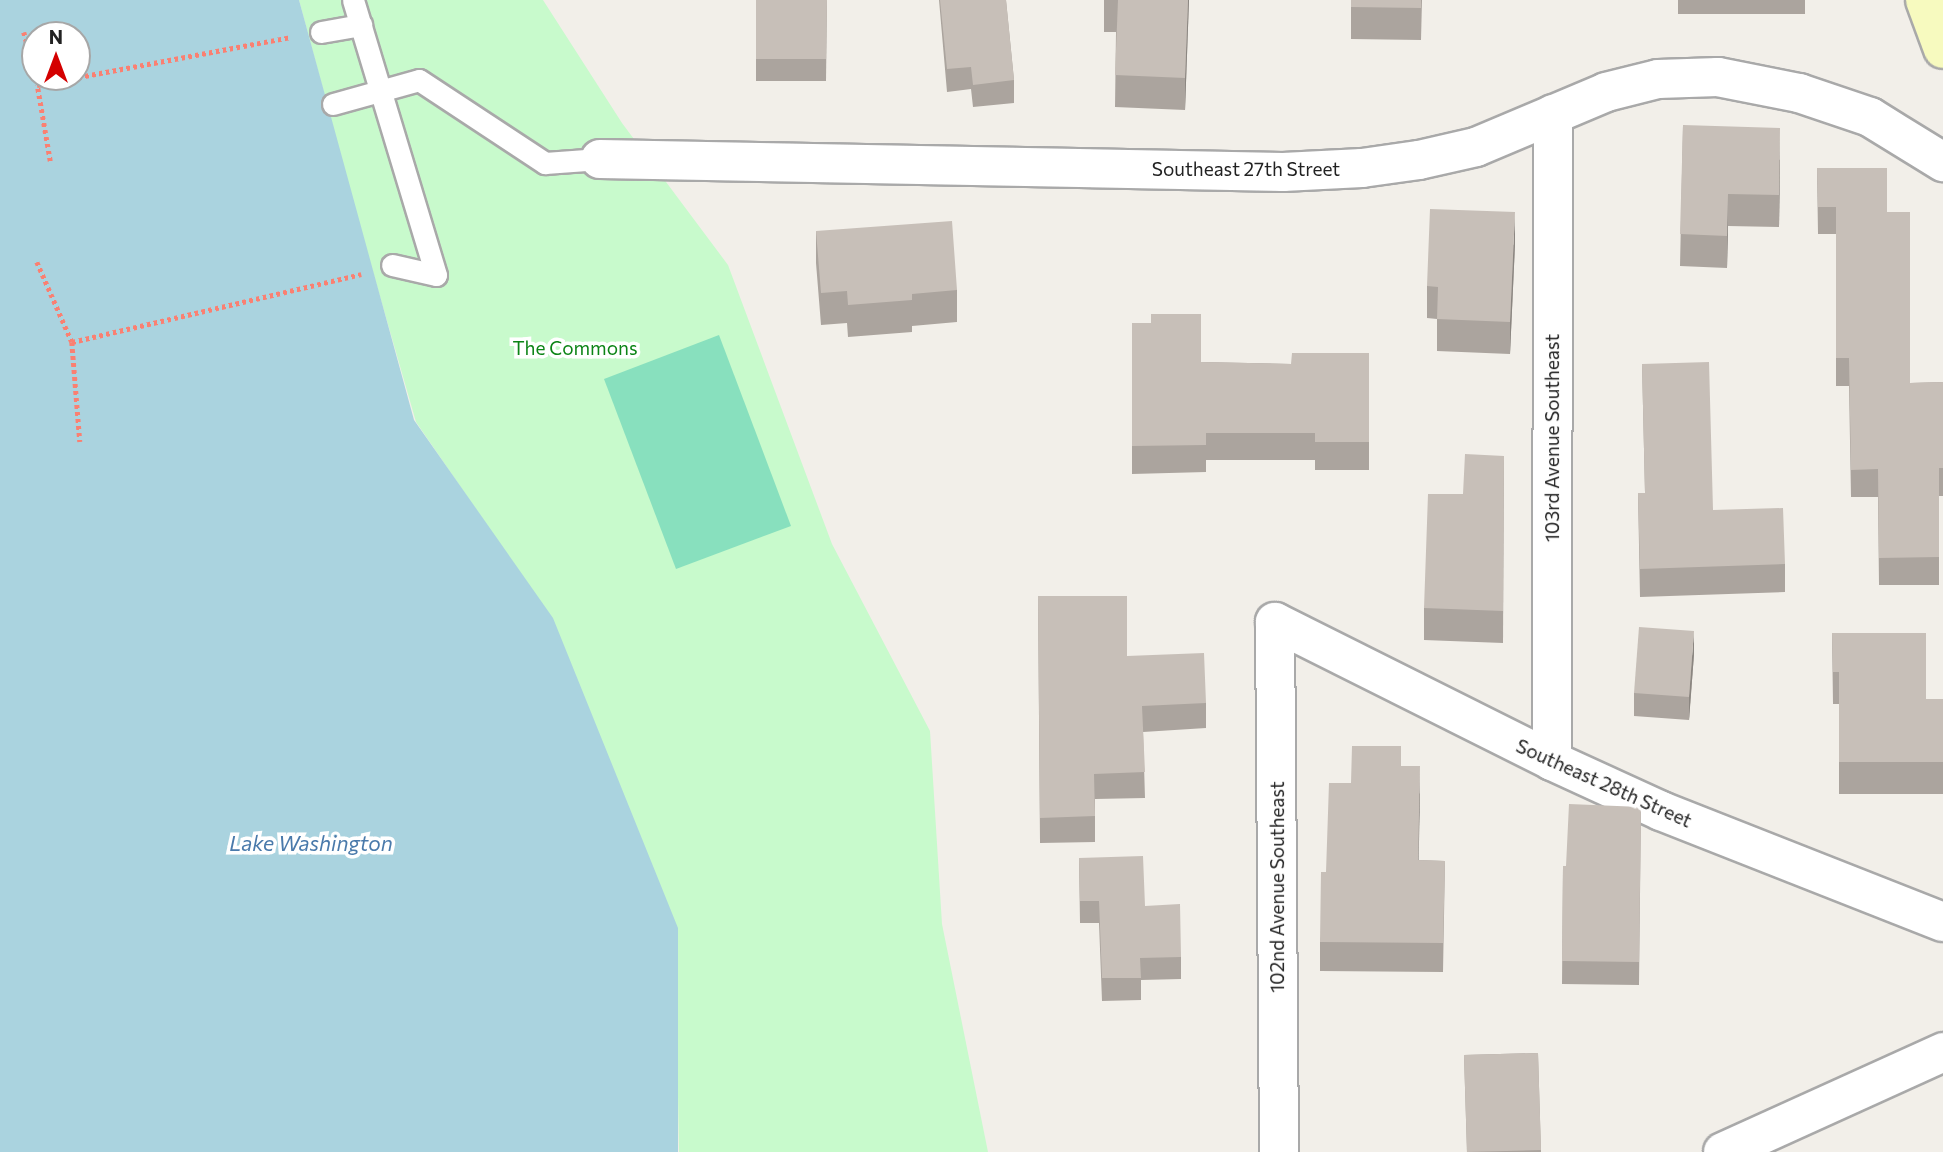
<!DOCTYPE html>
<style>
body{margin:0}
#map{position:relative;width:1943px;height:1152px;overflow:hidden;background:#f2efe9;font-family:Commissioner,sans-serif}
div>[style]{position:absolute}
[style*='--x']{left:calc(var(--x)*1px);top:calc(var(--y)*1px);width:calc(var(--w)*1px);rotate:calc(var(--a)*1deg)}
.park>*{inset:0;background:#c8facc}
.pitch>*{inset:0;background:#88e0be}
.water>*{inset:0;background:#aad3df}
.path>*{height:4.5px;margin-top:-2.25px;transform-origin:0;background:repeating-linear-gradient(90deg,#fa8072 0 3.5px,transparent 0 7px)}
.roads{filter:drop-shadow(2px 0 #a9a9a9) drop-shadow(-2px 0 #a9a9a9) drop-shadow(0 2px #a9a9a9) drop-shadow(0 -2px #a9a9a9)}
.lane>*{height:21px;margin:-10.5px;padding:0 10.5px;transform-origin:10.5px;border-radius:10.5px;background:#fff}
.street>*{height:38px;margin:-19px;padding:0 19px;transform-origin:19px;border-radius:19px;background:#fff}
.secondary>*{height:38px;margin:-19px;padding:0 19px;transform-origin:19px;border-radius:19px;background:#f7fabf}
.wall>*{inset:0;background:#aba49e}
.shaded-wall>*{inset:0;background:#8b8681}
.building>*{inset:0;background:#c7bfb8}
span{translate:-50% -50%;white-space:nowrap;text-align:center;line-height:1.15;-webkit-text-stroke:7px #fff;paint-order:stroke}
.street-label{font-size:19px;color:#222}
.park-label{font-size:19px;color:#0c8416}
.water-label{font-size:21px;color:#4a7aab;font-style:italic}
.north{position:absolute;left:21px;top:21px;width:70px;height:70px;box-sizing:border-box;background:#fff;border:2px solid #a7a7a7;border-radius:50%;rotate:0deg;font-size:19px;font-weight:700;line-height:28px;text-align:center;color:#222}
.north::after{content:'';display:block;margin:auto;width:24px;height:32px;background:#d40000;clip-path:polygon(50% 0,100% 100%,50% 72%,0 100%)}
</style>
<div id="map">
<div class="park">
<div style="clip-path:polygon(299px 0,543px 0,622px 123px,728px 265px,832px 544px,930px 731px,942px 924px,988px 1152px,679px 1152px,675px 928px,552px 620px,416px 422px,358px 220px)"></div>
</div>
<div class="pitch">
<div style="clip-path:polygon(719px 335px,791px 526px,676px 569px,604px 379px)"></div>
</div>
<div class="water">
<div style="clip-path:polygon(evenodd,0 0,299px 0,414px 420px,553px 618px,678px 928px,678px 1152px,0 1152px,0 0,35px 35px,77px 35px,77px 77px,35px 77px,35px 35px)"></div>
</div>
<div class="path">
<div style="--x:24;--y:32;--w:44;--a:75.7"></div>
<div style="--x:50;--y:161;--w:77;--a:-99.7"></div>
<div style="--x:37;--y:85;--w:258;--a:-10.7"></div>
<div style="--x:37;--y:262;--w:87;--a:66.4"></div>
<div style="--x:72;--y:342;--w:297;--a:-13.2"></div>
<div style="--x:72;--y:342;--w:100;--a:85.4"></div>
</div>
<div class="roads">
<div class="lane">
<div style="--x:353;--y:0;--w:287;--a:73.2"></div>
<div style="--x:436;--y:275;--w:45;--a:-167.2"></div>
<div style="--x:321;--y:32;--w:41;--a:-9.9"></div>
<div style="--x:333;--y:104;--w:89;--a:-15.6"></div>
<div style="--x:419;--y:80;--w:151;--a:33.4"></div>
<div style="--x:545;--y:163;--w:55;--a:-4.2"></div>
</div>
<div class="street">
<div style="--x:600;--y:159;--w:683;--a:1.09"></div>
<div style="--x:1283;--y:172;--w:79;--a:-2.9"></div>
<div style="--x:1362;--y:168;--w:58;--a:-8"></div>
<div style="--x:1419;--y:160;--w:58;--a:-12.8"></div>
<div style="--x:1476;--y:147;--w:141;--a:-22.9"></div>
<div style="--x:1606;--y:92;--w:54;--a:-14"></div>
<div style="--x:1658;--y:79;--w:60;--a:-1.9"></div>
<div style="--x:1718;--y:77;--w:83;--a:11.2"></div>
<div style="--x:1799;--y:93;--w:75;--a:18.7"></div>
<div style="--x:1870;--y:117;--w:86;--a:31.7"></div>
<div style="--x:1552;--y:761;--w:647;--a:-89.91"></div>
<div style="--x:1279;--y:1152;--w:530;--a:-90.43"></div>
<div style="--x:1275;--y:622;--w:310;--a:26.6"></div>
<div style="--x:1552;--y:761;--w:120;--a:24.6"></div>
<div style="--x:1661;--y:811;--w:303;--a:21.5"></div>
<div style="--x:1723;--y:1152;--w:242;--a:-24.4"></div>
</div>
<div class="secondary">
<div style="--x:1925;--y:0;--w:52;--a:69.8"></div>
</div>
</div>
<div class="wall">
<div style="clip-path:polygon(756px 0,827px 0,826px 81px,756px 81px)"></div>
<div style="clip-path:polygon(939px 0,1006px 0,1014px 80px,1014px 103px,973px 107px,971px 89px,947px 92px)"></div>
<div style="clip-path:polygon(1104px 0,1189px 0,1185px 110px,1115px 107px,1116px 32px,1104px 32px)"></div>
<div style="clip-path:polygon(1351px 0,1422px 0,1421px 40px,1351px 39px)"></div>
<div style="clip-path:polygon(1678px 0,1805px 0,1805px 14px,1678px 14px)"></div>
<div style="clip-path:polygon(1683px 125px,1780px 160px,1779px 227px,1728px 226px,1727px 268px,1680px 266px)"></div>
<div style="clip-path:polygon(1817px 168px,1887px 212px,1910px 383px,1943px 382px,1943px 496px,1939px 496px,1939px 585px,1879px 585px,1878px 497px,1851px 497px,1849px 386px,1836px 386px,1836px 234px,1818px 234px)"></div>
<div style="clip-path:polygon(816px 231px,957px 290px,957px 322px,912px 326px,912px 332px,848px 337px,847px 323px,821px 325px,816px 263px)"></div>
<div style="clip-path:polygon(1515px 244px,1510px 354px,1437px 351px,1437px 319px,1427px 318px,1427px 286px)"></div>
<div style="clip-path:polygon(1132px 323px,1201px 362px,1291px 364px,1369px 353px,1369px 470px,1315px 470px,1315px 460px,1206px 460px,1206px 472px,1132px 474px)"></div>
<div style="clip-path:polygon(1642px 364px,1713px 510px,1785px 564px,1785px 592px,1640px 597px,1638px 493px,1645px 493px)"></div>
<div style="clip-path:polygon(1504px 456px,1503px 643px,1424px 640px,1424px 608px,1463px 494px)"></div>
<div style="clip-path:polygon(1038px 596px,1127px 656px,1206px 703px,1206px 728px,1143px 732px,1145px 798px,1095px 799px,1095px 842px,1040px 843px)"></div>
<div style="clip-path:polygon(1832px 633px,1926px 699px,1943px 699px,1943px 794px,1839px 794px,1839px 704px,1833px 704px)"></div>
<div style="clip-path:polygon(1694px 654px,1689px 720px,1634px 716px,1634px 693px)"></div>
<div style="clip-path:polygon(1401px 766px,1420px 794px,1418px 860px,1445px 861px,1443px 972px,1320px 971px,1320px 942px,1351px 783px)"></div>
<div style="clip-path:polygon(1641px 807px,1639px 985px,1562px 984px,1563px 866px,1566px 866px)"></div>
<div style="clip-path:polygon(1079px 858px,1145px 906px,1181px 957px,1181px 979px,1141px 980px,1141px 1000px,1102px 1001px,1099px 923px,1080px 923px)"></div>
<div style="clip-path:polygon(1538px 1053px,1541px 1152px,1467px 1152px,1464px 1055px)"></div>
</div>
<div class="shaded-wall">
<div style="clip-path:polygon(1188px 0,1189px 0,1185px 110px,1185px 78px)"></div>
<div style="clip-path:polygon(1780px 128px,1780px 160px,1779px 227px,1779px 195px)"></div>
<div style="clip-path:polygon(1728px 194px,1728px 226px,1727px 268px,1727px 236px)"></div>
<div style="clip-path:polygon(1515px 212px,1515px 244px,1510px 354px,1510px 322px)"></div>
<div style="clip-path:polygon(1694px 631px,1694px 654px,1689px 720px,1689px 697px)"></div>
<div style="clip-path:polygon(1420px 766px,1420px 794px,1418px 889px,1418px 860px)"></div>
</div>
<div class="building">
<div style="clip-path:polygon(756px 0,827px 0,826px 59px,756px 59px)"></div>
<div style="clip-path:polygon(940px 0,1006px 0,1014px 80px,973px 85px,971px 67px,947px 69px)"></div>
<div style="clip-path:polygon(1118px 0,1188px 0,1185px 78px,1115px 75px)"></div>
<div style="clip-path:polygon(1351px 0,1421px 0,1421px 8px,1351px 7px)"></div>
<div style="clip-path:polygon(1683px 125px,1780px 128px,1779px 195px,1728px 194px,1727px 236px,1680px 234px)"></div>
<div style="clip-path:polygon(1817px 168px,1887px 168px,1887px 212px,1910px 212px,1910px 383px,1943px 382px,1943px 468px,1939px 468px,1939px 557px,1879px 558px,1878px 469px,1851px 470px,1849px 358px,1836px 358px,1836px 207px,1818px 207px)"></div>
<div style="clip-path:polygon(1430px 209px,1515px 212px,1510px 322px,1437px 319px,1438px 287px,1427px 286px)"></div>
<div style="clip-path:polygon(952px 221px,957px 290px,912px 294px,912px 300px,848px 305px,847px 291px,821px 293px,816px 231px)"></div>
<div style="clip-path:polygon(1151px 314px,1201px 314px,1201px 362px,1291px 364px,1292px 353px,1369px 353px,1369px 442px,1315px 442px,1315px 433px,1206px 433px,1206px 445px,1132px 446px,1132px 323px,1151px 323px)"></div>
<div style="clip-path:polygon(1709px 362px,1713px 510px,1783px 508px,1785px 564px,1640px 569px,1638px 493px,1645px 493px,1642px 364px)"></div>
<div style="clip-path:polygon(1465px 454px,1504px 456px,1503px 611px,1424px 608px,1428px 494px,1463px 494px)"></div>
<div style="clip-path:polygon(1038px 596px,1127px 596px,1127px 656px,1204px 653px,1206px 703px,1142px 706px,1145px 772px,1094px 774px,1095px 816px,1040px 818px)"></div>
<div style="clip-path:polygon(1639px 627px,1694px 631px,1689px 697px,1634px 693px)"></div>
<div style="clip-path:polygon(1832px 633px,1926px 633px,1926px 699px,1943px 699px,1943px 762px,1839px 762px,1839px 672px,1833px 672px)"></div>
<div style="clip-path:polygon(1352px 746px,1401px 746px,1401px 766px,1420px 766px,1418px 860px,1445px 861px,1443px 943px,1320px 942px,1321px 872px,1326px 872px,1329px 783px,1351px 783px)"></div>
<div style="clip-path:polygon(1569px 804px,1641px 807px,1639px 962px,1562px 961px,1563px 866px,1566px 866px)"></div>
<div style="clip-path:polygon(1143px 856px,1145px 906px,1180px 904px,1181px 957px,1140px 958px,1141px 978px,1102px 978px,1099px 901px,1080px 901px,1079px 858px)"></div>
<div style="clip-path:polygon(1538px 1053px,1541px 1150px,1467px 1152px,1464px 1055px)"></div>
</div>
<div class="street-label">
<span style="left:1246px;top:169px">Southeast 27th Street</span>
<span style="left:1552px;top:438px;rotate:-90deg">103rd Avenue Southeast</span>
<span style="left:1604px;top:783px;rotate:24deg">Southeast 28th Street</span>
<span style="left:1277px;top:887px;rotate:-90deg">102nd Avenue Southeast</span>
</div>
<div class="park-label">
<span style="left:575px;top:348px">The Commons</span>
</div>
<div class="water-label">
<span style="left:311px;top:843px">Lake Washington</span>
</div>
<div class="north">N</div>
</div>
